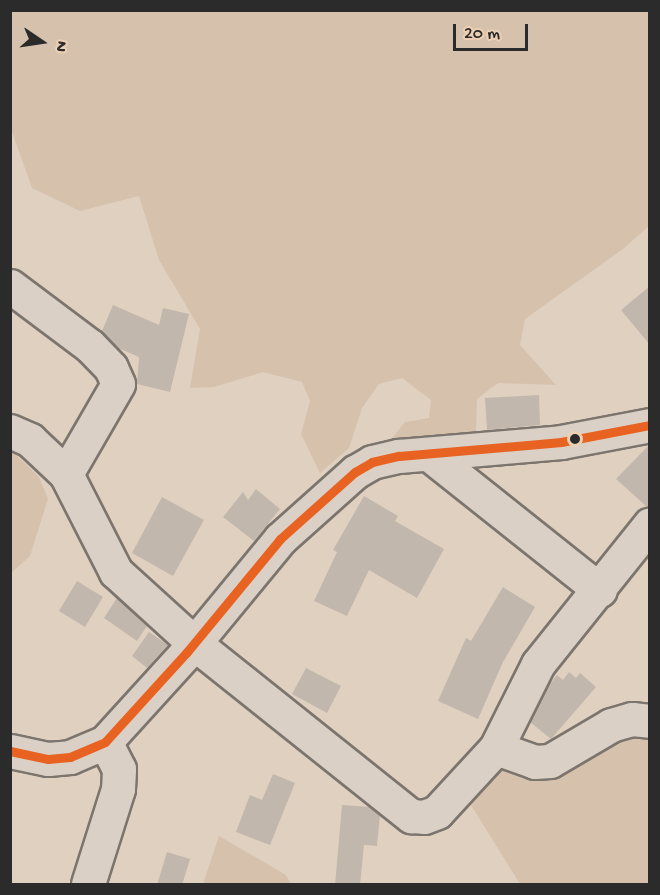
<!DOCTYPE html>
<style>
body{margin:0}
#map{position:relative;width:660px;height:895px;overflow:hidden;background:#e0d0c0;font-family:"Gochi Hand",sans-serif}
div>[style]{position:absolute}
[style*='--x']{left:calc(var(--x)*1px);top:calc(var(--y)*1px);width:calc(var(--w)*1px);rotate:calc(var(--a)*1deg)}
.green>*{inset:0;background:#d6c1ad}
.building>*{inset:0;background:#c2b7ac}
.roads{filter:drop-shadow(2px 0 #7c756e) drop-shadow(-2px 0 #7c756e) drop-shadow(0 2px #7c756e) drop-shadow(0 -2px #7c756e)}
.minor>*{height:33px;margin:-16.5px;padding:0 16.5px;transform-origin:16.5px;border-radius:16.5px;background:#dbd0c5}
.bus-1>*{height:9px;margin:-4.5px;padding:0 4.5px;transform-origin:4.5px;border-radius:4.5px;background:#e86222}
.dots>*{width:16px;height:16px;translate:-50% -50%;box-sizing:border-box;border:3px solid #edd0b3;border-radius:50%}
span{translate:-50% -50%;white-space:nowrap;text-align:center;line-height:1.15;-webkit-text-stroke:6px #edd0b3;paint-order:stroke}
.frame{position:absolute;inset:0;border:12px solid #2b2b2b;pointer-events:none}
.north{position:absolute;left:12px;top:12px;width:60px;height:60px;-webkit-text-stroke:4px #edd0b3;paint-order:stroke;rotate:103deg;font-size:16px;font-weight:700;line-height:24px;text-align:center;color:#2b2b2b}
.north::after{content:'';display:block;margin:auto;width:21px;height:27px;background:#2b2b2b;clip-path:polygon(50% 0,100% 100%,50% 72%,0 100%)}
.scale{position:absolute;left:453px;top:24px;width:75px;height:27px;box-sizing:border-box;border:3px solid #2b2b2b;border-top:0;padding-left:8px;font-size:18px;line-height:21px;white-space:nowrap;color:#2b2b2b;-webkit-text-stroke:4px #edd0b3;paint-order:stroke}
</style>
<div id="map">
<div class="green">
<div style="clip-path:polygon(11px 11px,649px 11px,649px 226px,623px 249px,525px 319px,520px 345px,556px 385px,498px 383px,477px 399px,476px 434px,401px 445px,392px 438px,405px 422px,429px 418px,431px 400px,402px 378px,379px 384px,362px 408px,349px 448px,320px 473px,301px 434px,310px 401px,302px 382px,263px 372px,214px 387px,190px 388px,200px 329px,159px 260px,139px 196px,80px 211px,32px 188px,11px 129px)"></div>
<div style="clip-path:polygon(10px 449px,39px 477px,48px 499px,30px 556px,11px 573px)"></div>
<div style="clip-path:polygon(635px 733px,649px 736px,649px 884px,520px 884px,471px 805px,498px 768px,549px 779px,591px 753px)"></div>
<div style="clip-path:polygon(219px 836px,286px 875px,291px 884px,203px 884px)"></div>
</div>
<div class="building">
<div style="clip-path:polygon(650px 286px,650px 345px,621px 310px)"></div>
<div style="clip-path:polygon(113px 305px,159px 325px,163px 308px,189px 314px,170px 392px,137px 384px,139px 357px,116px 347px,102px 331px)"></div>
<div style="clip-path:polygon(539px 395px,540px 425px,487px 430px,485px 398px)"></div>
<div style="clip-path:polygon(650px 444px,650px 506px,646px 506px,616px 479px)"></div>
<div style="clip-path:polygon(256px 489px,280px 509px,254px 541px,223px 517px,243px 492px,248px 500px)"></div>
<div style="clip-path:polygon(364px 496px,398px 516px,395px 521px,444px 549px,417px 598px,369px 570px,347px 616px,314px 601px,337px 552px,333px 550px)"></div>
<div style="clip-path:polygon(162px 497px,204px 520px,173px 576px,132px 553px)"></div>
<div style="clip-path:polygon(77px 581px,103px 597px,85px 627px,59px 611px)"></div>
<div style="clip-path:polygon(503px 587px,535px 607px,503px 662px,478px 719px,438px 701px,466px 638px,471px 641px)"></div>
<div style="clip-path:polygon(117px 598px,147px 626px,137px 641px,104px 618px)"></div>
<div style="clip-path:polygon(149px 632px,168px 645px,147px 668px,132px 656px)"></div>
<div style="clip-path:polygon(306px 668px,341px 686px,327px 713px,292px 694px)"></div>
<div style="clip-path:polygon(569px 672px,576px 678px,580px 673px,596px 687px,551px 739px,530px 722px,549px 685px,557px 675px,563px 680px)"></div>
<div style="clip-path:polygon(273px 774px,295px 783px,270px 845px,236px 832px,250px 795px,262px 800px)"></div>
<div style="clip-path:polygon(342px 805px,370px 807px,380px 815px,377px 846px,364px 845px,360px 885px,335px 885px)"></div>
<div style="clip-path:polygon(167px 852px,190px 859px,182px 885px,157px 885px)"></div>
</div>
<div class="roads">
<div class="minor">
<div style="--x:10;--y:286;--w:100;--a:36.9"></div>
<div style="--x:90;--y:346;--w:30;--a:46"></div>
<div style="--x:111;--y:368;--w:17;--a:66"></div>
<div style="--x:118;--y:384;--w:104;--a:120"></div>
<div style="--x:10;--y:431;--w:22;--a:24"></div>
<div style="--x:30;--y:440;--w:50;--a:43.4"></div>
<div style="--x:66;--y:474;--w:110;--a:63"></div>
<div style="--x:116;--y:572;--w:105;--a:42.3"></div>
<div style="--x:194;--y:643;--w:278;--a:38.6"></div>
<div style="--x:411;--y:816;--w:13;--a:4"></div>
<div style="--x:424;--y:817;--w:14;--a:-21"></div>
<div style="--x:437;--y:812;--w:87;--a:-47.3"></div>
<div style="--x:496;--y:748;--w:94;--a:-63.4"></div>
<div style="--x:538;--y:664;--w:179;--a:-51.3"></div>
<div style="--x:430;--y:455;--w:217;--a:38.5"></div>
<div style="--x:496;--y:748;--w:41;--a:19.7"></div>
<div style="--x:535;--y:762;--w:15;--a:-4"></div>
<div style="--x:550;--y:761;--w:71;--a:-30.5"></div>
<div style="--x:611;--y:725;--w:22;--a:-16"></div>
<div style="--x:632;--y:719;--w:18;--a:6"></div>
<div style="--x:10;--y:751;--w:39;--a:12"></div>
<div style="--x:48;--y:759;--w:22;--a:-5"></div>
<div style="--x:70;--y:757;--w:38;--a:-23"></div>
<div style="--x:105;--y:742;--w:122;--a:-47.7"></div>
<div style="--x:187;--y:652;--w:146;--a:-50.5"></div>
<div style="--x:280;--y:539;--w:101;--a:-41.8"></div>
<div style="--x:355;--y:472;--w:20;--a:-30"></div>
<div style="--x:372;--y:462;--w:28;--a:-13"></div>
<div style="--x:399;--y:456;--w:163;--a:-4.9"></div>
<div style="--x:561;--y:442;--w:91;--a:-10.8"></div>
<div style="--x:88;--y:884;--w:100;--a:-72.5"></div>
<div style="--x:118;--y:789;--w:20;--a:-87"></div>
<div style="--x:119;--y:769;--w:30;--a:-117"></div>
</div>
</div>
<div class="bus-1">
<div style="--x:10;--y:751;--w:39;--a:12"></div>
<div style="--x:48;--y:759;--w:22;--a:-5"></div>
<div style="--x:70;--y:757;--w:38;--a:-23"></div>
<div style="--x:105;--y:742;--w:122;--a:-47.7"></div>
<div style="--x:187;--y:652;--w:146;--a:-50.5"></div>
<div style="--x:280;--y:539;--w:101;--a:-41.8"></div>
<div style="--x:355;--y:472;--w:20;--a:-30"></div>
<div style="--x:372;--y:462;--w:28;--a:-13"></div>
<div style="--x:399;--y:456;--w:163;--a:-4.9"></div>
<div style="--x:561;--y:442;--w:91;--a:-10.8"></div>
</div>
<div class="dots">
<div style="left:575px;top:439px;background:#2b2b2b"></div>
</div>
<div class="frame"></div>
<div class="north">N</div>
<div class="scale">20 m</div>
</div>
